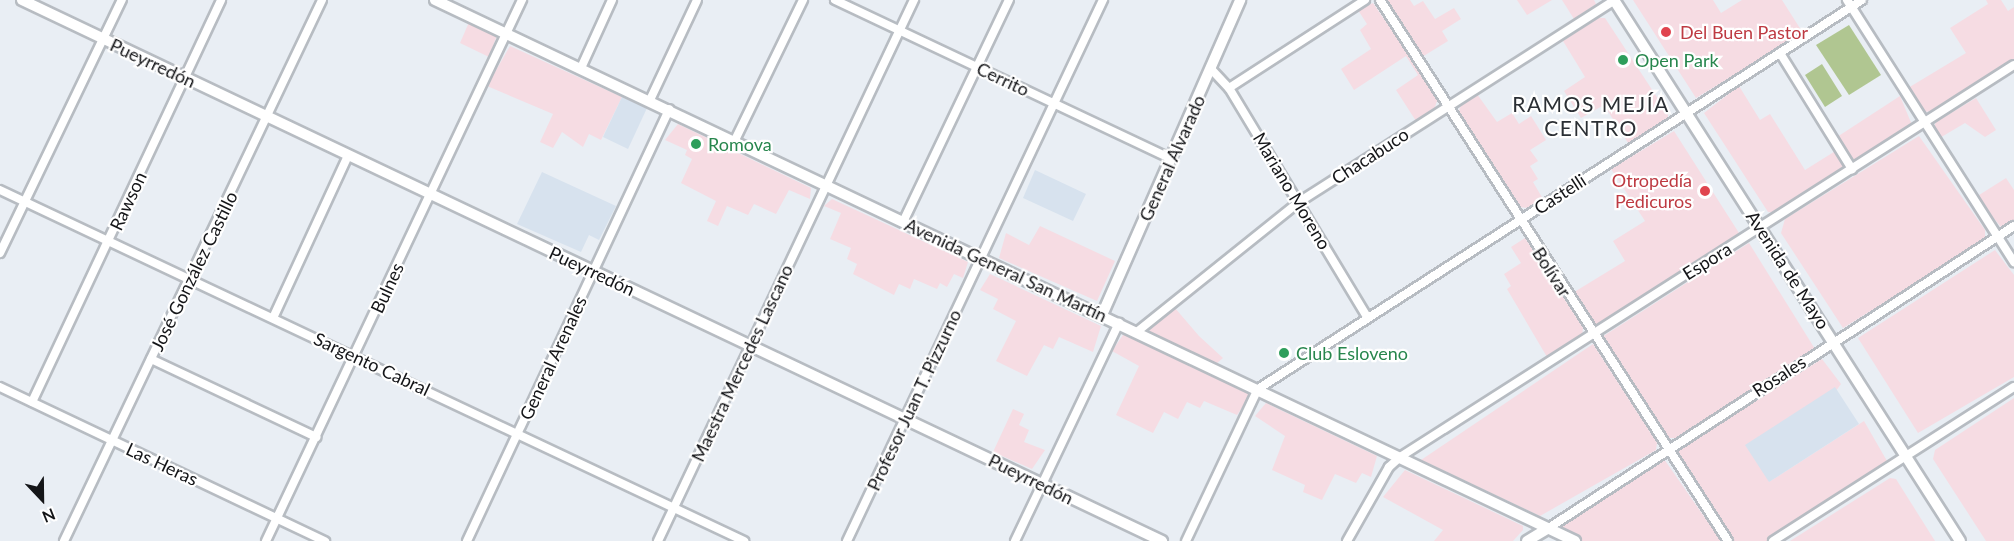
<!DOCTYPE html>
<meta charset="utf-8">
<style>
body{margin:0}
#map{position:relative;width:2014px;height:541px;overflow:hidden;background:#e9eef4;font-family:Lato,sans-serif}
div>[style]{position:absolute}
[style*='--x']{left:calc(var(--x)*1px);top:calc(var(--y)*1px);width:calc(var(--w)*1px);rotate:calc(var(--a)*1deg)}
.commercial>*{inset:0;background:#f6dce3}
.built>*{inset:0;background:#d7e2ee}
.green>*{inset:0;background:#b0c691}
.roads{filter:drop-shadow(2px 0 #b7bcc2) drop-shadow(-2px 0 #b7bcc2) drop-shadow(0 2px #b7bcc2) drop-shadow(0 -2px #b7bcc2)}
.street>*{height:8px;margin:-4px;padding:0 4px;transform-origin:4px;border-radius:4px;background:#fff}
.secondary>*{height:10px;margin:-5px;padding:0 5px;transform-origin:5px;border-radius:5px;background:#fff}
.dots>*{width:16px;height:16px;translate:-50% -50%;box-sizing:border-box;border:3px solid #fff;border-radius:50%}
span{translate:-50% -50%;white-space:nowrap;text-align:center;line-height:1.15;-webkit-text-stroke:4.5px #fff;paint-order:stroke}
.health-label{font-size:18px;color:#be3a42}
.left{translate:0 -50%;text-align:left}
.right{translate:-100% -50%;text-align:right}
.leisure-label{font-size:18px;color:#27864d}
.street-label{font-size:18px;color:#141518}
.quarter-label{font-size:21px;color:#2b2f34;letter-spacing:1.5px}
.north{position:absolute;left:12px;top:469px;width:60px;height:60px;-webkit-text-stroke:4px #fff;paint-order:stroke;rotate:158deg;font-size:16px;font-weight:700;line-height:24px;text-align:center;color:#141518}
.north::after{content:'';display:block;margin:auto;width:21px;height:27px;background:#141518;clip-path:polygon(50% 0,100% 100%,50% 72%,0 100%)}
</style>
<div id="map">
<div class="commercial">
<div style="clip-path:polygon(1387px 0,1410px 0,1414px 6px,1423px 1px,1435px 19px,1454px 8px,1461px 19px,1442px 31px,1448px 41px,1422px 57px)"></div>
<div style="clip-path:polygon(1517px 0,1552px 0,1527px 15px)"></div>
<div style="clip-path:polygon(1562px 0,1594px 0,1596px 4px,1574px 19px)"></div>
<div style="clip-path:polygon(1633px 0,1713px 0,1721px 13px,1742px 0,1782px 0,1803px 33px,1696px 98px)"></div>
<div style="clip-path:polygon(1986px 0,2001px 0,2008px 11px,2014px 7px,2014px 59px,1933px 111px,1924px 112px,1908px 88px,1966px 53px,1950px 28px,1988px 4px)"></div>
<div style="clip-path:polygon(1373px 3px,1438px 98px,1434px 110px,1416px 121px,1396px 90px,1418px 75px,1406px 56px,1354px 90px,1341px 69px,1371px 49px,1360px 30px,1367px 24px,1358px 10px)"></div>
<div style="clip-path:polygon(1598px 18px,1605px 18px,1668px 114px,1668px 120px,1630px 146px,1604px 105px,1581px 118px,1564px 91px,1585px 77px,1563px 41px)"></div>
<div style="clip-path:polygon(470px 20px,497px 35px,489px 57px,460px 43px)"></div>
<div style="clip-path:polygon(510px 46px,622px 97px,601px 140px,589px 134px,583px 147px,562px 132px,553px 148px,540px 142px,553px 114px,487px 86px)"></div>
<div style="clip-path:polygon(1739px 86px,1760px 120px,1770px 114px,1805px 170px,1837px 150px,1845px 169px,1777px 212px,1768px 212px,1704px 113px)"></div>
<div style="clip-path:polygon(1477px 94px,1497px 122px,1512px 113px,1519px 124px,1531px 116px,1546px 140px,1530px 150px,1538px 161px,1530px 166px,1538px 179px,1533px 182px,1543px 199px,1529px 208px,1517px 207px,1458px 115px,1461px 104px)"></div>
<div style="clip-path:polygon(1900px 96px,1912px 125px,1852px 161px,1837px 137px)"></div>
<div style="clip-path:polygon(1976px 98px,1996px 130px,1985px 137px,1965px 123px,1938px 139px,1933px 129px,1936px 122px)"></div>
<div style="clip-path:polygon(678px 124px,811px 188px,810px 199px,789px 190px,776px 214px,754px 204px,748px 215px,727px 206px,718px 226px,707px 221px,716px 201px,681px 183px,692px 159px,685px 155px,687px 150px,665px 140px)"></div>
<div style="clip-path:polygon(1674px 131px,1739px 233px,1595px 326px,1571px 294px,1625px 261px,1613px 241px,1645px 221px,1611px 169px)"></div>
<div style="clip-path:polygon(1919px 136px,1985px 230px,1985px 240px,1843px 328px,1781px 233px,1785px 219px)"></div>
<div style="clip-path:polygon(2006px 178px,2014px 190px,2014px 220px,2001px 227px,1976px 197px)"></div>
<div style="clip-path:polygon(832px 199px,968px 262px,963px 278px,954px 274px,947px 287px,940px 283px,937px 289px,914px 279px,910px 289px,899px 284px,894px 295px,853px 274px,857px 264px,847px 259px,851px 248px,830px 239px,841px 213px,824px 206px)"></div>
<div style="clip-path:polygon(1040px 226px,1115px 261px,1097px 301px,999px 258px,1006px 233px,1029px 245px)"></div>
<div style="clip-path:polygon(1525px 238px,1583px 328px,1582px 337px,1547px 357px,1507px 289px,1511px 286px,1504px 274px,1521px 263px,1511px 247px)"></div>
<div style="clip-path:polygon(1749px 243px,1815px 349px,1677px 438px,1665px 438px,1602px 337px)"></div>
<div style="clip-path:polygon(1995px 250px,2014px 275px,2014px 377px,1918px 433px,1858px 338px)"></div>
<div style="clip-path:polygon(990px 274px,1101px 326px,1093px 352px,1059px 337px,1053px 349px,1044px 345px,1027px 376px,996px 361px,1016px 321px,993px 309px,998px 299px,980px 290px)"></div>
<div style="clip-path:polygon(1175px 308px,1199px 336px,1223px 358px,1216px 364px,1150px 333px,1150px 327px)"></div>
<div style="clip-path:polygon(1125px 332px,1252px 393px,1237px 415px,1204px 401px,1200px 408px,1187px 402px,1178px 419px,1164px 412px,1153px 433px,1116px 415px,1139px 366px,1112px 351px)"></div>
<div style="clip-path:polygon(1593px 344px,1657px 443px,1656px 450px,1540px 516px,1421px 460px)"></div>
<div style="clip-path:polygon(1822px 359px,1841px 384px,1769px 482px,1864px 421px,1887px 461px,1767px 541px,1731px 541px,1676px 450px)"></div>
<div style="clip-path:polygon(2014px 398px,2014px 541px,1986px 541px,1933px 459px,1935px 450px)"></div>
<div style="clip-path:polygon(1266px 403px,1377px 456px,1371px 477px,1362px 473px,1356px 483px,1335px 474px,1322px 500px,1303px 492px,1305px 485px,1272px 470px,1285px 436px,1255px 416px)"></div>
<div style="clip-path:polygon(1013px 409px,1024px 414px,1019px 425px,1029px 430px,1024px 442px,1045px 450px,1032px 469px,993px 452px)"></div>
<div style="clip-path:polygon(1664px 459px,1721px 541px,1582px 541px,1561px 531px,1561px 522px)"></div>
<div style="clip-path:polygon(1405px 470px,1523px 526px,1523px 530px,1513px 541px,1434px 541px,1443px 530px,1383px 497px)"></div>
<div style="clip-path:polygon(1890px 478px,1896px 479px,1935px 541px,1790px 541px)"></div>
</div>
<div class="built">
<div style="clip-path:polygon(622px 97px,647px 108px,628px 149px,603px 137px)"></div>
<div style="clip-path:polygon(1035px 170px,1086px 194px,1073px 221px,1023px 198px)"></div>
<div style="clip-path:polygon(542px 172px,616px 206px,599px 240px,589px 235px,581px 252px,517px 224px)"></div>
<div style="clip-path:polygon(1835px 387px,1859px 424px,1769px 482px,1745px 445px)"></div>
</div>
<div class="green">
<div style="clip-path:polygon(1849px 25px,1881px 75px,1849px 95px,1816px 45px)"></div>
<div style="clip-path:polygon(1822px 64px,1842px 96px,1825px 107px,1805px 75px)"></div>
</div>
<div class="roads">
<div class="street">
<div style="--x:835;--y:0;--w:372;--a:25.3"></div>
<div style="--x:1380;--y:0;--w:643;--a:57.25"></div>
<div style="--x:1847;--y:0;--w:311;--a:57.5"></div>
<div style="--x:1780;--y:53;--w:137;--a:58.2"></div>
<div style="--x:581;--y:68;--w:75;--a:-65.5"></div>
<div style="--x:1212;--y:70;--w:25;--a:47"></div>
<div style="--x:1229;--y:88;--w:267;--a:58.9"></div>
<div style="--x:1229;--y:88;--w:162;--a:-32.9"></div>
<div style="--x:650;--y:100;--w:110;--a:-64.8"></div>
<div style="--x:735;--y:140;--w:156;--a:-64.1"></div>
<div style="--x:0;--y:190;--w:823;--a:25.26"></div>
<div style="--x:903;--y:222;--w:246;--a:-64.5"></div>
<div style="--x:0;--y:253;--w:281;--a:-64.3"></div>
<div style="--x:273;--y:318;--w:179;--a:-65.2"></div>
<div style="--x:1138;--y:331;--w:206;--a:-38.7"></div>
<div style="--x:1299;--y:202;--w:375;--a:-32.6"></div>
<div style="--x:151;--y:359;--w:183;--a:25.3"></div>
<div style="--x:0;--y:387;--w:360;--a:25.4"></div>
<div style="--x:32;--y:402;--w:444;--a:-64.8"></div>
<div style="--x:1547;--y:529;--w:557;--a:-32.98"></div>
<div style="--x:64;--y:541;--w:599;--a:-64.5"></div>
<div style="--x:266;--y:541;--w:599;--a:-64.68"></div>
<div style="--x:467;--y:541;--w:477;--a:-64.9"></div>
<div style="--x:658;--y:541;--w:599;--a:-64.68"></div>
<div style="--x:847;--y:541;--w:599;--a:-64.68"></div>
<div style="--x:1015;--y:541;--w:242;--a:-64.5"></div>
<div style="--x:1186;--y:541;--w:168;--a:-64.7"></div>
<div style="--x:1258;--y:389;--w:718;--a:-32.78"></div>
<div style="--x:1347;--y:541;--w:85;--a:-60.4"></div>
<div style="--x:1389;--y:467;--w:15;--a:-42"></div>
<div style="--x:1400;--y:457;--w:728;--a:-32.56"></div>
<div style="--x:1773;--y:541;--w:286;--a:-32.6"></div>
</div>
<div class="secondary">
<div style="--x:22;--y:0;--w:1262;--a:25.39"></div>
<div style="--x:435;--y:0;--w:1262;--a:25.39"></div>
<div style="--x:1614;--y:0;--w:642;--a:57.4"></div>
<div style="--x:1102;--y:315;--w:344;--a:-66.3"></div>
<div style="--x:1527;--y:541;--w:23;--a:-31"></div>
</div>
</div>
<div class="dots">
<div style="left:1666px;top:32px;background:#e0444e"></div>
<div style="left:1623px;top:60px;background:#2e9e5b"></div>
<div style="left:696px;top:144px;background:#2e9e5b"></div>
<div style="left:1705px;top:191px;background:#e0444e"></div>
<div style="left:1284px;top:353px;background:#2e9e5b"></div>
</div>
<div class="health-label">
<span class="left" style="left:1680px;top:32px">Del Buen Pastor</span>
<span class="right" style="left:1692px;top:191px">Otropedía<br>Pedicuros</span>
</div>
<div class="leisure-label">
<span class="left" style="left:1635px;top:60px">Open Park</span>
<span class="left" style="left:708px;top:144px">Romova</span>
<span class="left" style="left:1296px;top:353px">Club Esloveno</span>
</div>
<div class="street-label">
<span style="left:153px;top:63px;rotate:25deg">Pueyrredón</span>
<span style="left:1003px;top:79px;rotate:25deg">Cerrito</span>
<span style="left:1370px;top:156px;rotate:-33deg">Chacabuco</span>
<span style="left:1172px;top:158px;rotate:-66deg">General Alvarado</span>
<span style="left:1292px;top:191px;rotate:59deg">Mariano Moreno</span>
<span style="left:1560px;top:194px;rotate:-33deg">Castelli</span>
<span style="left:128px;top:201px;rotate:-65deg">Rawson</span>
<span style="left:1707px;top:261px;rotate:-32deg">Espora</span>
<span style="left:1006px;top:270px;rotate:25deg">Avenida General San Martín</span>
<span style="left:1788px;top:270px;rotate:57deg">Avenida de Mayo</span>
<span style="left:194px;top:271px;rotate:-64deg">José González Castillo</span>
<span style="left:592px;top:271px;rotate:25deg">Pueyrredón</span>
<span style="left:1552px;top:272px;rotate:57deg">Bolívar</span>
<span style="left:387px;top:288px;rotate:-65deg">Bulnes</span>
<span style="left:553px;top:358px;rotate:-65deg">General Arenales</span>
<span style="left:742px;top:363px;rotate:-65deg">Maestra Mercedes Lascano</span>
<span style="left:372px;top:364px;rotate:25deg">Sargento Cabral</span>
<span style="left:1779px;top:376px;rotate:-33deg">Rosales</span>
<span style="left:914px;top:400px;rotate:-65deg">Profesor Juan T. Pizzurno</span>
<span style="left:162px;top:464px;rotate:25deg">Las Heras</span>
<span style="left:1031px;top:479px;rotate:26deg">Pueyrredón</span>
</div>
<div class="quarter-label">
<span style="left:1591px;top:116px">RAMOS MEJÍA<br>CENTRO</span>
</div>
<div class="north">N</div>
</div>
